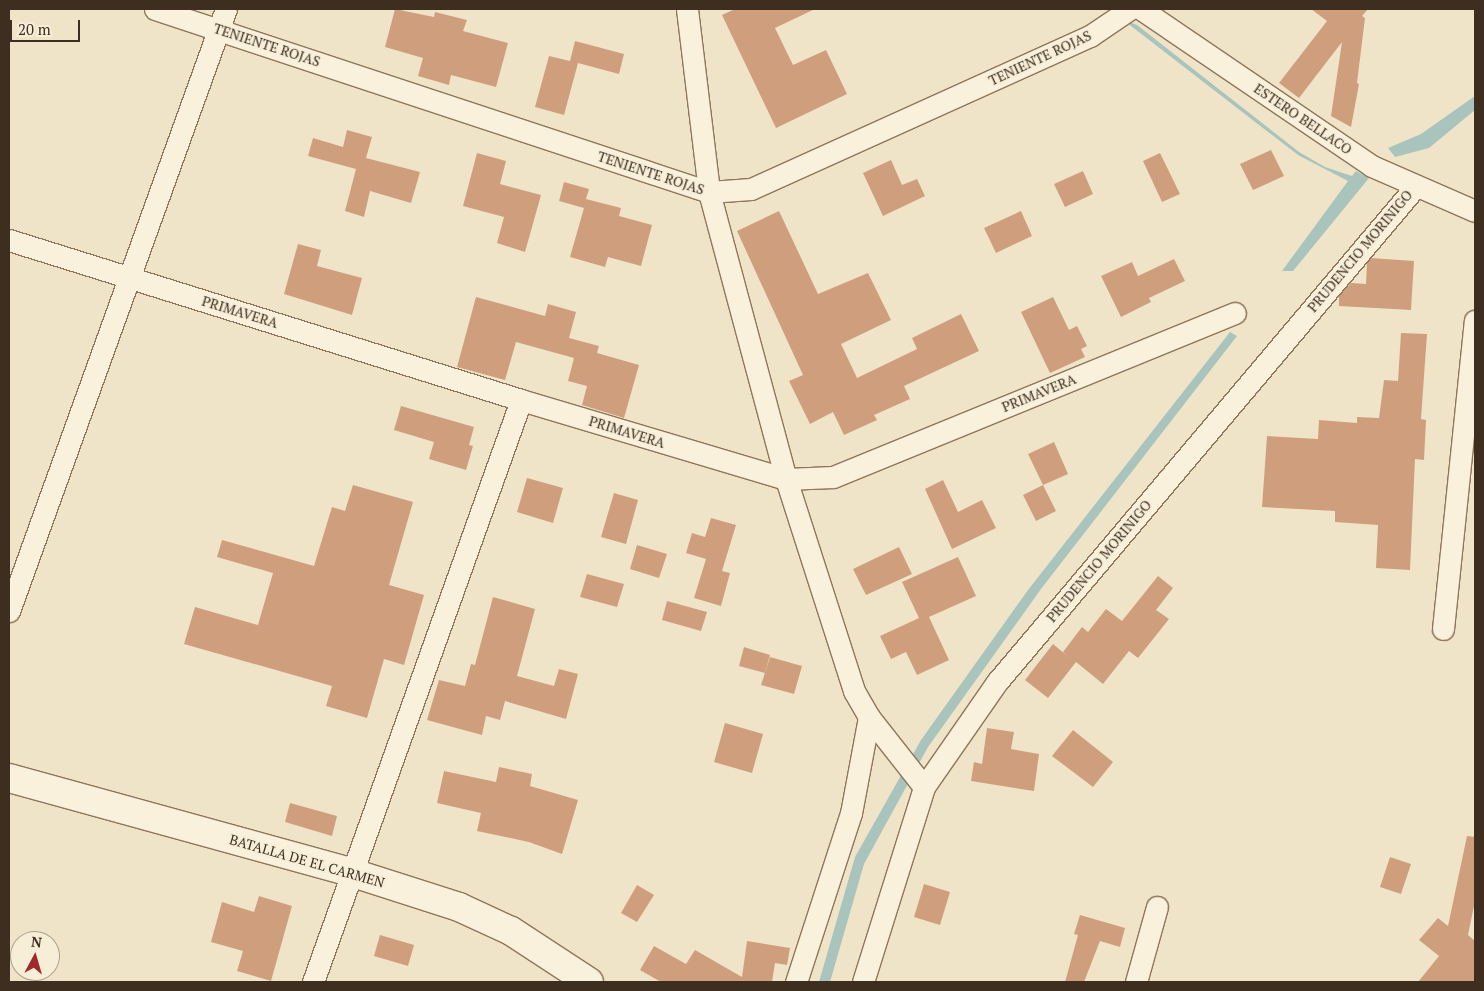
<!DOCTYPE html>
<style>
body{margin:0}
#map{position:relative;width:1484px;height:991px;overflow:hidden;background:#f0e4c8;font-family:"PT Serif",serif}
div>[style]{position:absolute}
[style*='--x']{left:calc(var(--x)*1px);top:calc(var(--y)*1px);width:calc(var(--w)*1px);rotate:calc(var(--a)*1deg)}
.water>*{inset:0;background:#a9c4bc}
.building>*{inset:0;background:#cf9f7d}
.roads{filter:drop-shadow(1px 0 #8d765c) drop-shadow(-1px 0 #8d765c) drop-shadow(0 1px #8d765c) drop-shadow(0 -1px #8d765c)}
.street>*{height:21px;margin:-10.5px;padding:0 10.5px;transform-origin:10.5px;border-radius:10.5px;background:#faf1dc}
.secondary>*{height:28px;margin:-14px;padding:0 14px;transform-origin:14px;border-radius:14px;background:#faf1dc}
span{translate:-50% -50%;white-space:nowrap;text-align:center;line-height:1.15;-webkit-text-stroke:4px #f7eed8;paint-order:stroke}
.street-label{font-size:14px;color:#3d2e20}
.frame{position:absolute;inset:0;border:10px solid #3d2e20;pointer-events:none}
.north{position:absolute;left:10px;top:931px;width:50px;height:50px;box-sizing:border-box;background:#f7eed8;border:1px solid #ada18e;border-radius:50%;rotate:6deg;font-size:14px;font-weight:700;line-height:20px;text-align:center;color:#3d2e20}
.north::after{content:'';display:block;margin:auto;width:18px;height:22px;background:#9e2a2b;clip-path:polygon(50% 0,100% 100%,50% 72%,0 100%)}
.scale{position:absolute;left:10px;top:20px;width:70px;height:22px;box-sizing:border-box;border:2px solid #3d2e20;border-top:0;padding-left:6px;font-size:15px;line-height:18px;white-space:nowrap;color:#3d2e20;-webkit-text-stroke:4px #f7eed8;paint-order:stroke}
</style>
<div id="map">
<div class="water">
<div style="clip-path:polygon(1122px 19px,1137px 25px,1299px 152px,1325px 167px,1352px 176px,1356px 171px,1369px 178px,1293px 271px,1282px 271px,1348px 181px,1298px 155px)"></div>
<div style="clip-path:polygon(1475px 96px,1475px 110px,1429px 148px,1395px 157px,1388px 148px,1421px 134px)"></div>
<div style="clip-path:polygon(1230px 332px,1237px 336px,1041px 589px,928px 747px,864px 864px,830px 982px,819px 982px,855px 857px,921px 740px,1028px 590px)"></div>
</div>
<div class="building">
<div style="clip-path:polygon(395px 9px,434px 17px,435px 12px,467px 20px,463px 31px,508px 43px,496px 87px,451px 75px,449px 85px,418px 76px,423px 58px,385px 47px)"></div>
<div style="clip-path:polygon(735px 9px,815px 9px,775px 28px,793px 65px,826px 50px,847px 94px,776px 128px,722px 15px)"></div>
<div style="clip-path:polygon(1311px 9px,1368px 9px,1362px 16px,1365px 18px,1357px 83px,1359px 84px,1351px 127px,1331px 116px,1342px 42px,1299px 98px,1279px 83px,1327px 21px)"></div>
<div style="clip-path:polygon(575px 41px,624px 54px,619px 74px,578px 63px,564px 115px,535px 107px,549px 56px,570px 61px)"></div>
<div style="clip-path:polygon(347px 130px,372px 137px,366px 158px,420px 172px,411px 203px,370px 191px,364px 217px,345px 211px,356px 169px,308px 156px,313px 138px,343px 147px)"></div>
<div style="clip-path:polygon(1271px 150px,1284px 176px,1253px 190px,1240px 164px)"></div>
<div style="clip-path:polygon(477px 153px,506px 161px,500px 184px,541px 195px,525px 252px,497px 243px,504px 217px,463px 206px)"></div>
<div style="clip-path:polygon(1160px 153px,1180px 194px,1162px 202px,1143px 161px)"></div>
<div style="clip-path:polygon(891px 160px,902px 185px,917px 179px,925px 196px,883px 216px,863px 173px)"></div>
<div style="clip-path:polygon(1083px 171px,1093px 194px,1065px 207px,1054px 184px)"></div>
<div style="clip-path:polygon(564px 182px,589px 189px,586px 199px,621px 208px,619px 216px,652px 225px,641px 266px,608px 257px,605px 267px,570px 257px,584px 208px,559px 201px)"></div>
<div style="clip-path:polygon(779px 211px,818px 294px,868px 273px,891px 320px,841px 344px,857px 378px,917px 349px,912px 338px,961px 314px,979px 351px,904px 386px,910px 399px,874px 415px,877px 420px,844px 435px,833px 412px,810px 424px,789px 381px,803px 375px,737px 231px)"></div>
<div style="clip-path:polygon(1021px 211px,1032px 236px,996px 253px,984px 228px)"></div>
<div style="clip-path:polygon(298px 244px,321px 250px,317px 266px,362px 278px,352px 315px,284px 294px)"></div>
<div style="clip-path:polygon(1371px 258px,1414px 261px,1411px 310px,1339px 306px,1339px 296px,1351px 283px,1366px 284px,1367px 263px)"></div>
<div style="clip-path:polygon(1174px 259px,1185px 281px,1149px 298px,1151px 302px,1121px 317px,1101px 276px,1132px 262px,1138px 276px)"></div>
<div style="clip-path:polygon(476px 297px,545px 316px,548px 304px,576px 312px,569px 338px,599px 346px,597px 353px,639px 365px,624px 418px,582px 405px,587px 386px,568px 381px,574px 358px,516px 342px,505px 380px,457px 367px)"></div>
<div style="clip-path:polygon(1053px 297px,1069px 330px,1077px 326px,1087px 346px,1081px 349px,1085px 357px,1050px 373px,1021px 312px)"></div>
<div style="clip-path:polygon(1401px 333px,1427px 334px,1421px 419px,1426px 420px,1424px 460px,1415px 459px,1410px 570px,1376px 568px,1378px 525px,1335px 522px,1335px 511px,1262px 507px,1267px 436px,1318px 439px,1319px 420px,1357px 423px,1357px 417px,1379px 418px,1384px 380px,1398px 381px)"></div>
<div style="clip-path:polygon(401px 406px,474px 427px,469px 445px,473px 446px,466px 470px,429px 459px,434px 442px,394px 430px)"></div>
<div style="clip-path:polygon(1054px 442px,1068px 474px,1043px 485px,1028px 454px)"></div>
<div style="clip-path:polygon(527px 478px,563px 488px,553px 523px,517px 512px)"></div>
<div style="clip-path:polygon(943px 480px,958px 512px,982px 500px,996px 528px,952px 549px,925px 489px)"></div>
<div style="clip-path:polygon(353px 485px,413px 502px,389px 585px,424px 595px,404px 665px,384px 659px,367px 718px,326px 706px,332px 686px,184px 644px,195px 607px,258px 625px,273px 573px,217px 557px,222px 540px,314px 566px,332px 507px,345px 511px)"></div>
<div style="clip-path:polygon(1043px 485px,1056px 511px,1036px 521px,1023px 495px)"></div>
<div style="clip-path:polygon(614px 493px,638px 500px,626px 544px,601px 537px)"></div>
<div style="clip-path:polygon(711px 518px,736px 525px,722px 571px,730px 573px,721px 606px,694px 598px,706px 559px,686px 553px,692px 533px,705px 537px)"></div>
<div style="clip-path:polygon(637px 545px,667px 554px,659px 578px,630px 569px)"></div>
<div style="clip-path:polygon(899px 547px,912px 574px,866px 595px,853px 569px)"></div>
<div style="clip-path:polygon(958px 557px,976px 596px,929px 617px,949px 660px,917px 675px,906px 652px,891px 659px,880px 636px,919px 618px,902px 582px)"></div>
<div style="clip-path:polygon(587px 574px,624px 584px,617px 607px,580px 597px)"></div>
<div style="clip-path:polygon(1158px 576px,1173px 588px,1156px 610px,1169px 619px,1138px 658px,1129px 651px,1103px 684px,1076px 662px,1048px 698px,1025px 680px,1053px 644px,1071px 659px,1063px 652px,1082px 627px,1088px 632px,1106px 609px,1122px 621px)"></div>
<div style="clip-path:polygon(493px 597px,535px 609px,517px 676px,554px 686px,559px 669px,578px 674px,566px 719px,505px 701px,500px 720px,486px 716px,482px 735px,427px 720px,439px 680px,465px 686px,471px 664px,475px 665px)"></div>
<div style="clip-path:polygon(667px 601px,707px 612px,701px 631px,662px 620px)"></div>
<div style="clip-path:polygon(744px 647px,770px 655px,765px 673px,739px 666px)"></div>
<div style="clip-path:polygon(770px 657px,802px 666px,794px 694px,761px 685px)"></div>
<div style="clip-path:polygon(725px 723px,763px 734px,752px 773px,714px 762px)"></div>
<div style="clip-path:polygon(987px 728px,1014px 732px,1011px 749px,1039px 754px,1034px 791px,971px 781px,974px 762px,982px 764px)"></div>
<div style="clip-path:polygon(1073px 730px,1113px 762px,1093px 787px,1052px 756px)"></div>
<div style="clip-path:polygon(499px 767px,532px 774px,530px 786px,578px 800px,562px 854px,529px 842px,477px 831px,481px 813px,437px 803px,444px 771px,496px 782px)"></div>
<div style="clip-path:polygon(290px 803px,337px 816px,332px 836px,285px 822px)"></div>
<div style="clip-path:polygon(1467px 836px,1475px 837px,1475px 901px,1468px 935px,1475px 941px,1475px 982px,1418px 982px,1439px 956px,1419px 940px,1438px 918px,1448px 926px)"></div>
<div style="clip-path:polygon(1390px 857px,1411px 864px,1401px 894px,1380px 887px)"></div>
<div style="clip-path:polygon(924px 884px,950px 892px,940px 925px,914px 917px)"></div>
<div style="clip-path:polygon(637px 885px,654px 895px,637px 922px,621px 913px)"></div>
<div style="clip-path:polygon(259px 896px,292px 906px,271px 981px,237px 971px,243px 951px,211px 942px,222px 902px,254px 912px)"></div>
<div style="clip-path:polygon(1080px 915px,1125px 928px,1120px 947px,1100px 941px,1084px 982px,1065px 982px,1078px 935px,1074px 934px)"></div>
<div style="clip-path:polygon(380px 935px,414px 945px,408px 966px,374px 956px)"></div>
<div style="clip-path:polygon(747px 941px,790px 948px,787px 965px,775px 963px,772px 982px,661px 982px,640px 970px,654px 946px,686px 964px,695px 950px,742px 977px)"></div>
</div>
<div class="roads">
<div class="street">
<div style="--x:155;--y:9;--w:583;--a:18.28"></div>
<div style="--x:709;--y:192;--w:42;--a:-4.1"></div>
<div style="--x:751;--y:189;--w:372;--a:-24.3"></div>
<div style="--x:1090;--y:36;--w:48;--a:-34"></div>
<div style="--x:687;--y:9;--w:184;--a:83.1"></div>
<div style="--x:709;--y:192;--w:297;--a:75"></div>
<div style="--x:786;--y:479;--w:223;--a:72.2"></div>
<div style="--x:854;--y:691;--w:30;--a:60"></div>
<div style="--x:869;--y:717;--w:98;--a:100.6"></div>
<div style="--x:851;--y:813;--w:178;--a:108"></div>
<div style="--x:1141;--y:9;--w:279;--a:34.2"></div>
<div style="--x:1372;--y:166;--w:112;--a:23.6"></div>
<div style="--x:9;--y:240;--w:536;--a:17.35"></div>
<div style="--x:521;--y:400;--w:277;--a:16.6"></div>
<div style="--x:786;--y:479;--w:47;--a:-2.4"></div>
<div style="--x:833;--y:477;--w:434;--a:-22.2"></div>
<div style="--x:9;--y:611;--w:640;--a:-70.18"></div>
<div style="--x:1443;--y:629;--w:310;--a:-84.1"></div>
<div style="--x:869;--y:717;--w:89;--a:51.8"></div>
<div style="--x:313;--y:982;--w:618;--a:-70.33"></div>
<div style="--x:863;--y:982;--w:204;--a:-72.6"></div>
<div style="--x:924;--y:787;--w:128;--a:-55.2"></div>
<div style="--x:997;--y:682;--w:649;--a:-49.81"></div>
<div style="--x:1136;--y:982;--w:78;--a:-74.4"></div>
</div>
<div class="secondary">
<div style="--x:9;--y:778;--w:357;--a:15.4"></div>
<div style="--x:353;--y:873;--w:111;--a:17.8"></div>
<div style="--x:459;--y:907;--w:57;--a:24.8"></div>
<div style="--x:511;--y:931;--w:93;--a:33.2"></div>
</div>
</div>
<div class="street-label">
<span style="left:267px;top:45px;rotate:18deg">TENIENTE ROJAS</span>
<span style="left:1040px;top:58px;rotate:-25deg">TENIENTE ROJAS</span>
<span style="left:1303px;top:119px;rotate:34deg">ESTERO BELLACO</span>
<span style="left:651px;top:173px;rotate:18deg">TENIENTE ROJAS</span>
<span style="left:1360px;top:251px;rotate:-50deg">PRUDENCIO MORINIGO</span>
<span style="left:240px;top:312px;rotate:17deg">PRIMAVERA</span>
<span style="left:1039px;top:393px;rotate:-22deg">PRIMAVERA</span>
<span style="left:627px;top:432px;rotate:17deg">PRIMAVERA</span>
<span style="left:1099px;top:561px;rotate:-50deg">PRUDENCIO MORINIGO</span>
<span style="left:307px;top:861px;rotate:16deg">BATALLA DE EL CARMEN</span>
</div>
<div class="frame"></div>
<div class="north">N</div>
<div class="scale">20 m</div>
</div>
